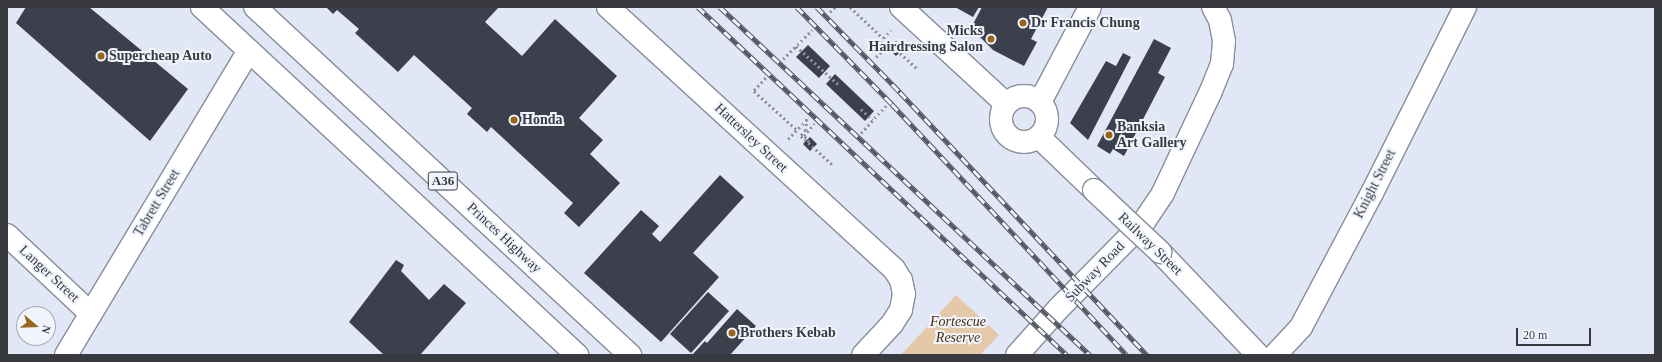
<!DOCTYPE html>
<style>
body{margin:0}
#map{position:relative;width:1662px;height:362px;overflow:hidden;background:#e1e7f6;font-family:Georgia,serif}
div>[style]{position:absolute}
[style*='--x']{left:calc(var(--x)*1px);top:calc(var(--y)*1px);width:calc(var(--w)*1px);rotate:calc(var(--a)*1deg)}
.green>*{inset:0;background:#e5c8a8}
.building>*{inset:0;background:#3c404c}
.path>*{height:2.5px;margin-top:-1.25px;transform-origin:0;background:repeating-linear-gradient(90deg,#8d919c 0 2px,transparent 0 5px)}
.roads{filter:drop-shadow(1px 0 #888d9b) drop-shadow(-1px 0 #888d9b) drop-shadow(0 1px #888d9b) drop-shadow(0 -1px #888d9b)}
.minor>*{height:22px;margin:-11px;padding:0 11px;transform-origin:11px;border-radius:11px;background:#fff}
.tertiary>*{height:22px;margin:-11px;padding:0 11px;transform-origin:11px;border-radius:11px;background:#fff}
.tertiary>.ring{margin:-11px;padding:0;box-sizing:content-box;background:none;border:22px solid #fff;border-radius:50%}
.trunk>*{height:22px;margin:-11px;padding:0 11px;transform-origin:11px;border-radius:11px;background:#fff}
.rail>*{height:4.5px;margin-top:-2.25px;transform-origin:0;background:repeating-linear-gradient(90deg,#f1f4fd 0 9px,#54575f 0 18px);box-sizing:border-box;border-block:1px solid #54575f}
.bridges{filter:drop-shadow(1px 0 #888d9b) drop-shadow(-1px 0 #888d9b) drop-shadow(0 1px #888d9b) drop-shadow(0 -1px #888d9b)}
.tertiary-bridge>*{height:22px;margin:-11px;padding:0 11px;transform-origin:11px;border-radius:11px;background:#fff}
.dots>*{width:11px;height:11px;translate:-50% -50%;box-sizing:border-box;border:2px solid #f1f4fd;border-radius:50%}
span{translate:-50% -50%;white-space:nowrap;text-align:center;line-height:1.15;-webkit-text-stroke:4px #f1f4fd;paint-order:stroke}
.shield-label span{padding:1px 3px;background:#f1f4fd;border:1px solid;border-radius:3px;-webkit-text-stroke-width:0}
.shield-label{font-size:13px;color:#383a40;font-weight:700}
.poi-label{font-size:14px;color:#383a40;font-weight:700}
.left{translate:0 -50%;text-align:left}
.right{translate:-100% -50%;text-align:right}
.street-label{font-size:14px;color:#383a40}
.park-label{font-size:14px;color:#472d0a;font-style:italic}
.frame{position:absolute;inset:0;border:8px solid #383a40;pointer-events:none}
.north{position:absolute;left:16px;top:306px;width:40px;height:40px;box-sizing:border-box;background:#f1f4fd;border:1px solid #a7aab1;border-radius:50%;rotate:109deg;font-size:11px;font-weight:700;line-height:16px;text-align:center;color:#383a40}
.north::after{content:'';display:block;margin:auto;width:14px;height:18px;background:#98641a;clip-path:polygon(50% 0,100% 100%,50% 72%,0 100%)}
.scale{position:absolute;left:1516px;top:328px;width:75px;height:18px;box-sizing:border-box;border:2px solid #383a40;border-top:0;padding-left:5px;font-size:12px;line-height:14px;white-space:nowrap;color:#383a40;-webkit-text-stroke:3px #f1f4fd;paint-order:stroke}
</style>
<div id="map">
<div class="green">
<div style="clip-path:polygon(956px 295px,999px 335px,980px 355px,901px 355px)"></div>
</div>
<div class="building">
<div style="clip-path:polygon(26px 7px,89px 7px,188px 89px,150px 141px,16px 23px)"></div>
<div style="clip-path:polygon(326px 7px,499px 7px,485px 22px,522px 56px,555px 19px,617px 76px,579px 118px,603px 140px,590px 154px,620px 183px,579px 227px,564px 213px,573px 203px,491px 127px,487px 132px,467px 114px,472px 108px,414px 55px,398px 72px,355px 33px,359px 29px,337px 10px,333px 14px)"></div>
<div style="clip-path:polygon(955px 7px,979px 7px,973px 17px)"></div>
<div style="clip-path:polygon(982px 7px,1048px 7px,1031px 39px,1037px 42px,1024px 66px,993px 50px,971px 28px)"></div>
<div style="clip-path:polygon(1154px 39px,1171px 48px,1158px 73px,1165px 77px,1124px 156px,1113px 149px,1110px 154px,1097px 146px)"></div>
<div style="clip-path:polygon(896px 41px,904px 48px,896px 56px,889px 49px)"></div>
<div style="clip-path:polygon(808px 45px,830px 66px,819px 78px,796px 57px)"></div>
<div style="clip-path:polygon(1123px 53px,1131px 57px,1088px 140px,1070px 123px,1106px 61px,1116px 66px)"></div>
<div style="clip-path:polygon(835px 74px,874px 111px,865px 121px,826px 84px)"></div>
<div style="clip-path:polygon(810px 137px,817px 144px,810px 151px,803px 144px)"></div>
<div style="clip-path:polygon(720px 175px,744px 197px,693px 253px,719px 277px,661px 342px,584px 273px,641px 210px,659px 226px,652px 234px,660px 242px)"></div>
<div style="clip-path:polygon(396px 260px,404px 265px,401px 271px,429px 300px,444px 284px,466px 303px,420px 355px,384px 355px,349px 322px)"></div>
<div style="clip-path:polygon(708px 292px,729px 311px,691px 353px,670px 334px)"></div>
<div style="clip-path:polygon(737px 309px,756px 326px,730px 355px,692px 355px,705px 341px,707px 343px)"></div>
</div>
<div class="path">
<div style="--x:850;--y:7;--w:45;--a:43.2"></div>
<div style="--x:830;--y:12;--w:7;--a:-45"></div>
<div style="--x:796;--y:46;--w:58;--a:42.2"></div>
<div style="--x:873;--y:49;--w:10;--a:-6"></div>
<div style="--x:883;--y:48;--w:9;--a:-49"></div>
<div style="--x:889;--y:41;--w:8;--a:50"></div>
<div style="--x:873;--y:49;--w:26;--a:-47"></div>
<div style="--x:876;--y:57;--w:19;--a:-47"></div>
<div style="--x:889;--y:43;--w:38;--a:42"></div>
<div style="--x:783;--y:59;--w:41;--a:-45"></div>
<div style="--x:766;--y:78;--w:18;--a:133"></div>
<div style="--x:754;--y:91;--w:58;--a:42.2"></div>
<div style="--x:861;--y:109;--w:16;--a:43"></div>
<div style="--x:807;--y:119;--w:11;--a:95"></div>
<div style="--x:806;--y:130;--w:8;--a:130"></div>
<div style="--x:801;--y:136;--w:43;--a:42.2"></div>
<div style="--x:861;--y:133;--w:38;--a:-48"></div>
<div style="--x:788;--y:139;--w:28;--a:-46"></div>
<div style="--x:809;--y:142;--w:8;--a:-130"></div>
<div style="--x:804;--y:136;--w:16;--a:-50"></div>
</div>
<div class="roads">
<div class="minor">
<div style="--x:608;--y:7;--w:388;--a:42.5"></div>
<div style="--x:894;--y:269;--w:13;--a:58"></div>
<div style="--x:901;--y:280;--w:14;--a:78"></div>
<div style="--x:904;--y:294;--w:16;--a:101"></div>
<div style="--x:901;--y:310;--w:17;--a:123"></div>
<div style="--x:892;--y:324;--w:42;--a:133.1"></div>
<div style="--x:1040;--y:102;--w:107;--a:-62.2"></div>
<div style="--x:7;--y:235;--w:115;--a:43.2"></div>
<div style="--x:1017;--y:355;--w:63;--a:-48.2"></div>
<div style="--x:1059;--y:308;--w:120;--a:-45.3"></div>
<div style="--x:1143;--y:223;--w:36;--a:-56"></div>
<div style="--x:1163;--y:193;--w:113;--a:-64.8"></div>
<div style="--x:1211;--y:91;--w:29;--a:-68"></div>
<div style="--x:1222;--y:64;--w:23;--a:-85"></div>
<div style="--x:1224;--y:41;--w:21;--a:-101"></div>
<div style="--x:1220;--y:20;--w:15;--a:-118"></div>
<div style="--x:1275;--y:355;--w:38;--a:-47"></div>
<div style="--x:1301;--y:327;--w:152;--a:-62.1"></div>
<div style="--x:1372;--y:193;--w:208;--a:-63.4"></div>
</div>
<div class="tertiary">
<div style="--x:901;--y:7;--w:143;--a:42.7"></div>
<div class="ring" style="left:1001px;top:96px;width:24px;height:24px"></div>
<div style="--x:1039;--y:137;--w:76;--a:43.9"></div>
<div style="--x:1160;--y:252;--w:142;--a:46.4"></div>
<div style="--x:66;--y:355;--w:355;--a:-59"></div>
</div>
<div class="trunk">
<div style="--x:202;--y:7;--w:512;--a:42.86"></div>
<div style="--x:255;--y:7;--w:512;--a:42.86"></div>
</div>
</div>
<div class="rail">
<div style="--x:698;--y:7;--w:507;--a:43.32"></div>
<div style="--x:720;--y:7;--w:508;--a:43.24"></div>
<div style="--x:797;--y:7;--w:136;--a:45.6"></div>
<div style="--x:892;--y:104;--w:344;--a:46.9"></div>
<div style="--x:817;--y:7;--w:119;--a:45.7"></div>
<div style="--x:900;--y:92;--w:361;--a:46.8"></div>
</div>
<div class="bridges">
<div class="tertiary-bridge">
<div style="--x:1094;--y:190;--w:91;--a:43.2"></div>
</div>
</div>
<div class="dots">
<div style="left:1023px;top:23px;background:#98641a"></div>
<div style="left:991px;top:39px;background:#98641a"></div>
<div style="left:101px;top:56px;background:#98641a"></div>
<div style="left:514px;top:120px;background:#98641a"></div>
<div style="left:1109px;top:135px;background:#98641a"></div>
<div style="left:732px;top:333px;background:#98641a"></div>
</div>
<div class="shield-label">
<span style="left:443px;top:181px">A36</span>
</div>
<div class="poi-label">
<span class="left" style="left:1031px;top:23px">Dr Francis Chung</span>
<span class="right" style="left:983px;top:39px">Micks<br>Hairdressing Salon</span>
<span class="left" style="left:109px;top:56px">Supercheap Auto</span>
<span class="left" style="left:522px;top:120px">Honda</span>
<span class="left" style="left:1117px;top:135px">Banksia<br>Art Gallery</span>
<span class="left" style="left:740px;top:333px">Brothers Kebab</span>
</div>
<div class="street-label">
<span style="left:751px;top:138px;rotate:43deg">Hattersley Street</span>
<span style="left:1375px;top:184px;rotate:-63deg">Knight Street</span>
<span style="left:157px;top:203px;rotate:-59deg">Tabrett Street</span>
<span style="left:504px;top:238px;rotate:43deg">Princes Highway</span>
<span style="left:1150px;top:244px;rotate:44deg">Railway Street</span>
<span style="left:1095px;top:272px;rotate:-46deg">Subway Road</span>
<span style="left:49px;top:274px;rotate:43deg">Langer Street</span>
</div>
<div class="park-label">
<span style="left:958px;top:330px">Fortescue<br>Reserve</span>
</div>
<div class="frame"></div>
<div class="north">N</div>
<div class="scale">20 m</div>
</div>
